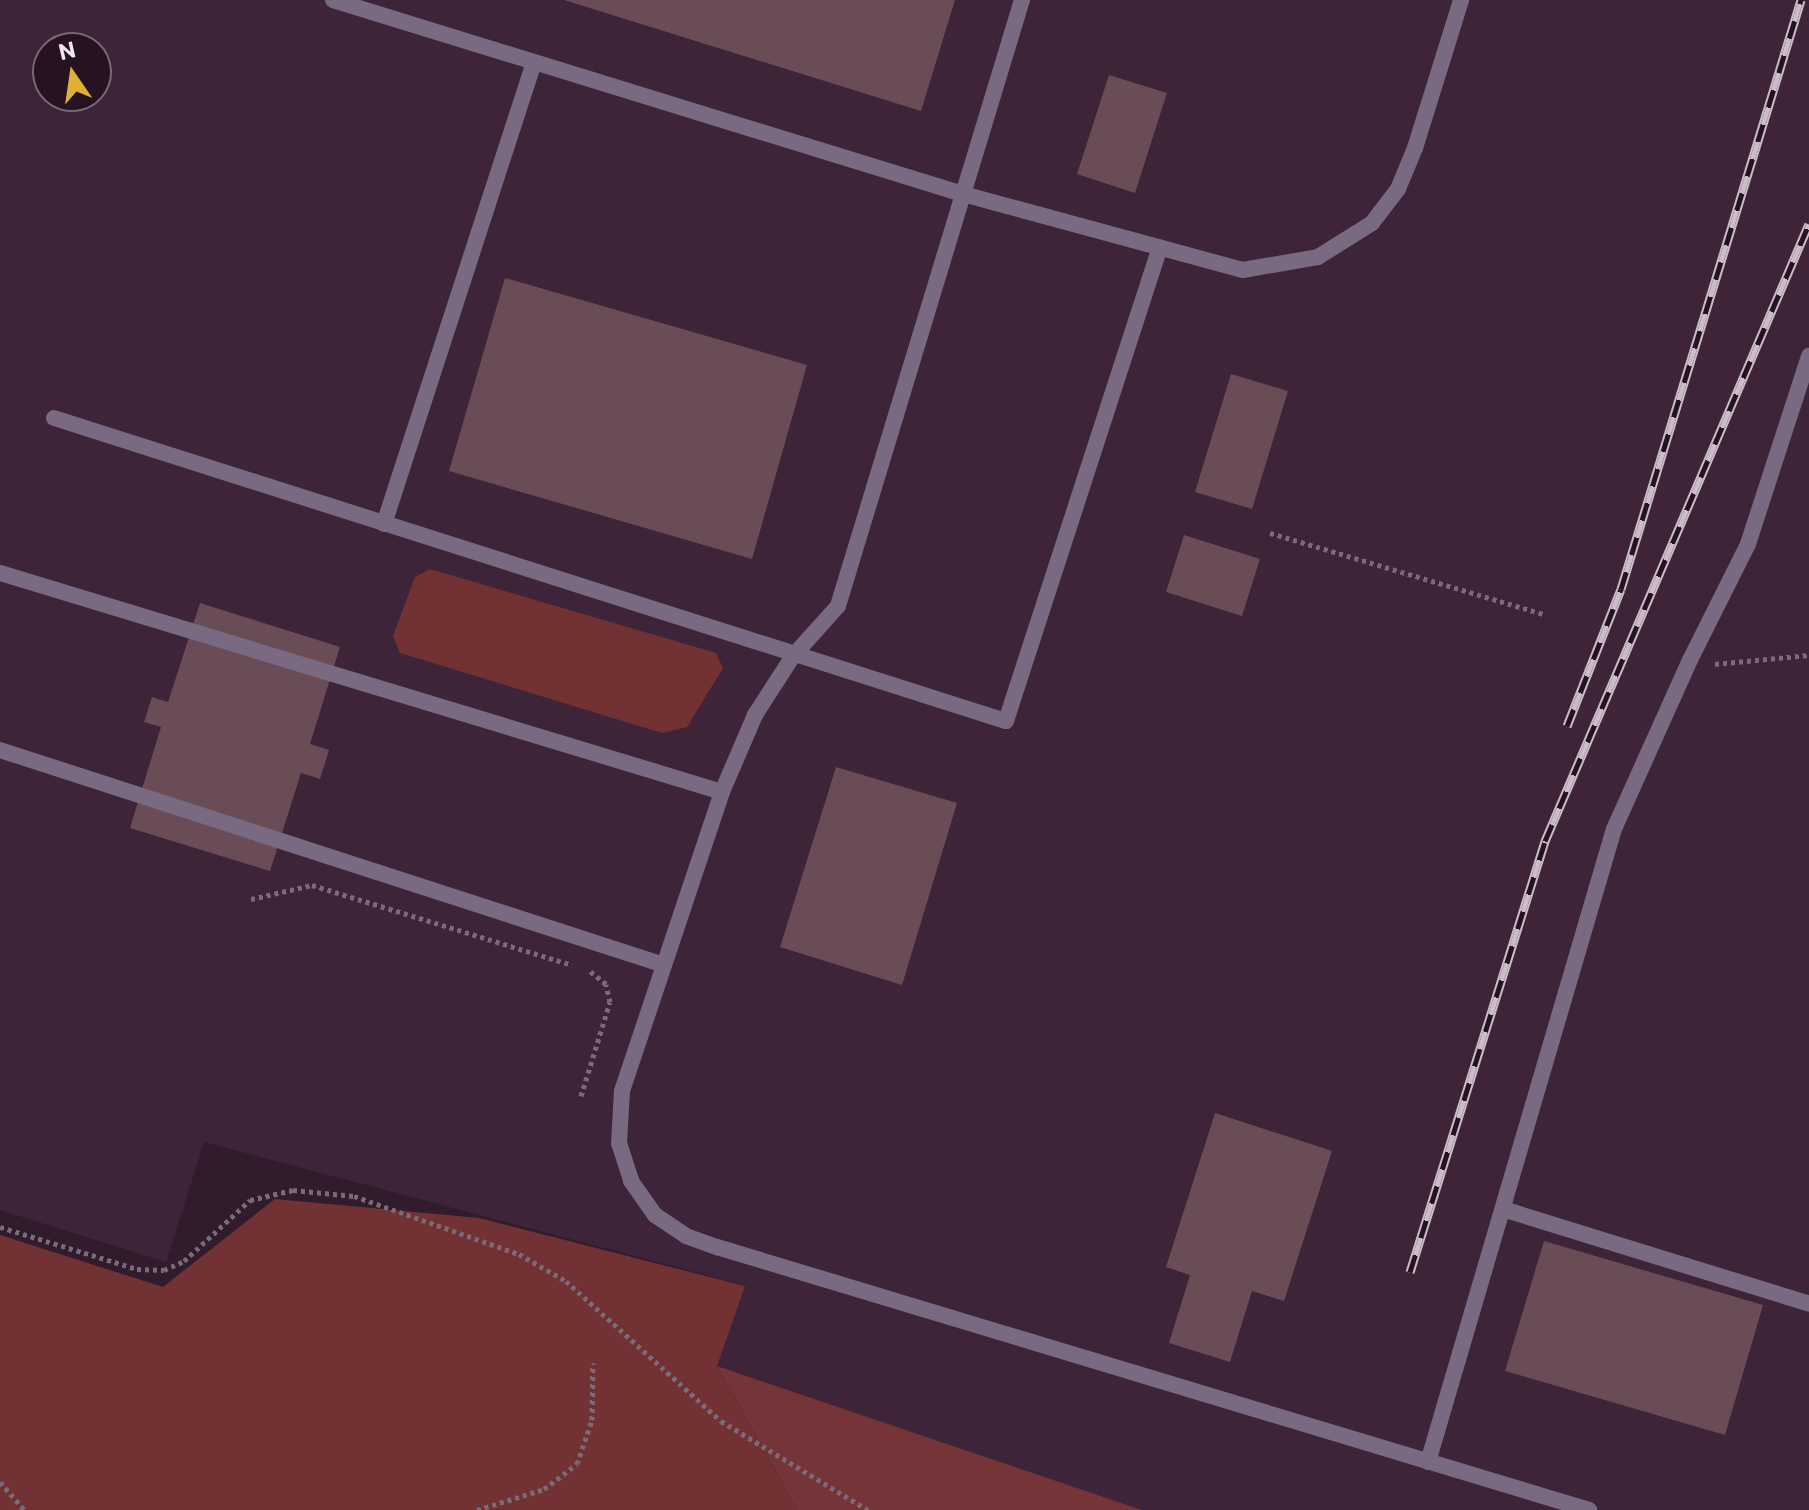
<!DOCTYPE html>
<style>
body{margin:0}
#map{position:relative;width:1809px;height:1510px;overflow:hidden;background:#301c2c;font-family:Commissioner,sans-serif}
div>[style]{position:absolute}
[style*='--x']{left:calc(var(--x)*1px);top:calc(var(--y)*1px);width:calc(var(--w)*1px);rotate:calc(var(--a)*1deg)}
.built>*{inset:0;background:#3d2438}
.green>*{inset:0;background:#723234}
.forest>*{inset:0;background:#753437}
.building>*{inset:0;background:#694c56}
.path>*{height:5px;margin-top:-2.5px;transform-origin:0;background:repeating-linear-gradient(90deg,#7b6a78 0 4px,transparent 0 8px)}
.lane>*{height:16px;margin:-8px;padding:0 8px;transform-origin:8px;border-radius:8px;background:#796a82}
.rail>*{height:9px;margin-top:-4.5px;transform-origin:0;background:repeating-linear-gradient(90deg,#261322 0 18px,#cbbcc8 0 36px);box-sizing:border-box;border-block:2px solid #cbbcc8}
span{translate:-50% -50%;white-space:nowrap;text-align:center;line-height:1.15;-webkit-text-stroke:8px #261322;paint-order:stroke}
.north{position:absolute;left:32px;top:32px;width:80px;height:80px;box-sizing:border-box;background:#261322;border:2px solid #786775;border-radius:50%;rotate:347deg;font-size:22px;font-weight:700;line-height:32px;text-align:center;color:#f4e6f1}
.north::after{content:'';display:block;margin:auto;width:28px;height:36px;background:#dfb034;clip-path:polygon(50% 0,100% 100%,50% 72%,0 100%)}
</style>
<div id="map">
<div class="built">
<div style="clip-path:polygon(evenodd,0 0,1809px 0,1809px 1510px,1142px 1510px,717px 1366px,744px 1285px,204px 1142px,166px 1262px,0 1210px,0 0,48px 48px,96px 48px,96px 96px,48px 96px,48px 48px)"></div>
</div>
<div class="green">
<div style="clip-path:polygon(430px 569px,716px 653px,723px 668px,687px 727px,662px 733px,400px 653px,393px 636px,415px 577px)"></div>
<div style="clip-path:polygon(275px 1199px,479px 1218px,745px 1286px,717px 1366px,797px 1510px,0 1510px,0 1235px,163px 1287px)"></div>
</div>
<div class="forest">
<div style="clip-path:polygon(717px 1366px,1142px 1510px,797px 1510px)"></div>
</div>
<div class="building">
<div style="clip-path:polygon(564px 0,955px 0,921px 111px)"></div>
<div style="clip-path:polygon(1109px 75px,1167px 93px,1135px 193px,1077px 174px)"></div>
<div style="clip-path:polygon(505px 278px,807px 365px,752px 559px,449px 471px)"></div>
<div style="clip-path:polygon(1231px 374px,1288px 391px,1252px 509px,1195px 492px)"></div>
<div style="clip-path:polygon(1184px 535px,1260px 559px,1242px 616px,1166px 592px)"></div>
<div style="clip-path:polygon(200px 603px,340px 647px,310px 744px,329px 750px,320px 779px,301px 773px,270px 871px,130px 828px,161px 727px,144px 722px,152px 697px,168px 702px)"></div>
<div style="clip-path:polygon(836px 767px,957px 803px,902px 985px,780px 947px)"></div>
<div style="clip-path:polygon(1215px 1113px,1332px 1151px,1284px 1301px,1252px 1291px,1230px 1362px,1169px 1343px,1190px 1275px,1166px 1267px)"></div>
<div style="clip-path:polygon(1544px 1241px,1763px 1305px,1725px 1435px,1505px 1371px)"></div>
</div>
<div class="path">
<div style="--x:1270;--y:533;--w:288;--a:16.5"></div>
<div style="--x:1715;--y:664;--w:94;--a:-5.5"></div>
<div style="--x:251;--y:899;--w:63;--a:-12.9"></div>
<div style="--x:312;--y:885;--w:272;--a:17.1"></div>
<div style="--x:581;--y:1096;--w:98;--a:-72.9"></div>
<div style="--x:610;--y:1002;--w:18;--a:-103"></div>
<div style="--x:606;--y:984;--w:21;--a:-141"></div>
<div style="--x:0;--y:1227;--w:143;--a:17"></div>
<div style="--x:137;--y:1269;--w:27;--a:2"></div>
<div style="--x:164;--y:1270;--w:22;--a:-24"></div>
<div style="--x:184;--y:1261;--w:90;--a:-42.7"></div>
<div style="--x:250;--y:1200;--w:44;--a:-13.1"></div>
<div style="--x:293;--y:1190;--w:61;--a:5.6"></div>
<div style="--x:354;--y:1196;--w:175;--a:19.4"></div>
<div style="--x:519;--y:1254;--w:54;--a:29.9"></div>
<div style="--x:566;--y:1281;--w:209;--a:42.1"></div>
<div style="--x:721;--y:1421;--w:172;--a:31.2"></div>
<div style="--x:0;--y:1482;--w:37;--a:49"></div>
<div style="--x:477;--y:1510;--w:70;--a:-17.4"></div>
<div style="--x:544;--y:1489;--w:41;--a:-37.1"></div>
<div style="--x:577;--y:1464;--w:46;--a:-71.2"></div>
<div style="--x:592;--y:1420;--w:57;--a:-89"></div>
</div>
<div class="lane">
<div style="--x:333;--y:0;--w:659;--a:17.12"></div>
<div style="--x:963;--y:194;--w:290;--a:15.2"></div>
<div style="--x:1243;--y:270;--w:76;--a:-9.8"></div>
<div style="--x:1318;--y:257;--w:64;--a:-32.2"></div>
<div style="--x:1372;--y:223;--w:43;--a:-52.6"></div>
<div style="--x:1398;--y:189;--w:44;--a:-67.5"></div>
<div style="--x:1415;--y:148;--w:155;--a:-72.7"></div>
<div style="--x:1022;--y:0;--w:633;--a:106.89"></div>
<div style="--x:838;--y:606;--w:67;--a:132"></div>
<div style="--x:793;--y:656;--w:70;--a:122.8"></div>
<div style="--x:755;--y:715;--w:84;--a:113.2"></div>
<div style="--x:722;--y:792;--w:315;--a:108.5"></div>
<div style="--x:622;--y:1091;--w:52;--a:93.3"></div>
<div style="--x:619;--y:1143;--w:40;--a:72"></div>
<div style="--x:631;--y:1181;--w:42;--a:54.8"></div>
<div style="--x:655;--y:1215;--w:37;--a:34"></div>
<div style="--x:686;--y:1236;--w:33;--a:20"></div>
<div style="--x:717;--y:1247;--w:911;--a:16.78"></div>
<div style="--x:54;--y:418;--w:999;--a:17.66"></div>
<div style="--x:1006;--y:721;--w:498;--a:-72"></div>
<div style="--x:384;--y:524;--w:485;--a:-72"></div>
<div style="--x:0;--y:573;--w:754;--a:16.87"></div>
<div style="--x:0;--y:750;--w:698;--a:17.94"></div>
<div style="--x:1503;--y:1209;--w:320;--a:17.2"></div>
<div style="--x:1428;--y:1462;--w:660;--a:-73.63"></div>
<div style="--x:1614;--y:829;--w:185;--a:-65.8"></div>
<div style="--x:1690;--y:660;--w:130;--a:-63.4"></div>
<div style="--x:1748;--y:544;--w:198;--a:-72"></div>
</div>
<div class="rail">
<div style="--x:1567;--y:726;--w:147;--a:-68.5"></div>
<div style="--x:1621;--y:589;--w:616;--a:-73.01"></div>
<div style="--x:1410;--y:1272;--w:452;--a:-72.6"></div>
<div style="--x:1545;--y:841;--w:671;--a:-66.84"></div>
</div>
<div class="north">N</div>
</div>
